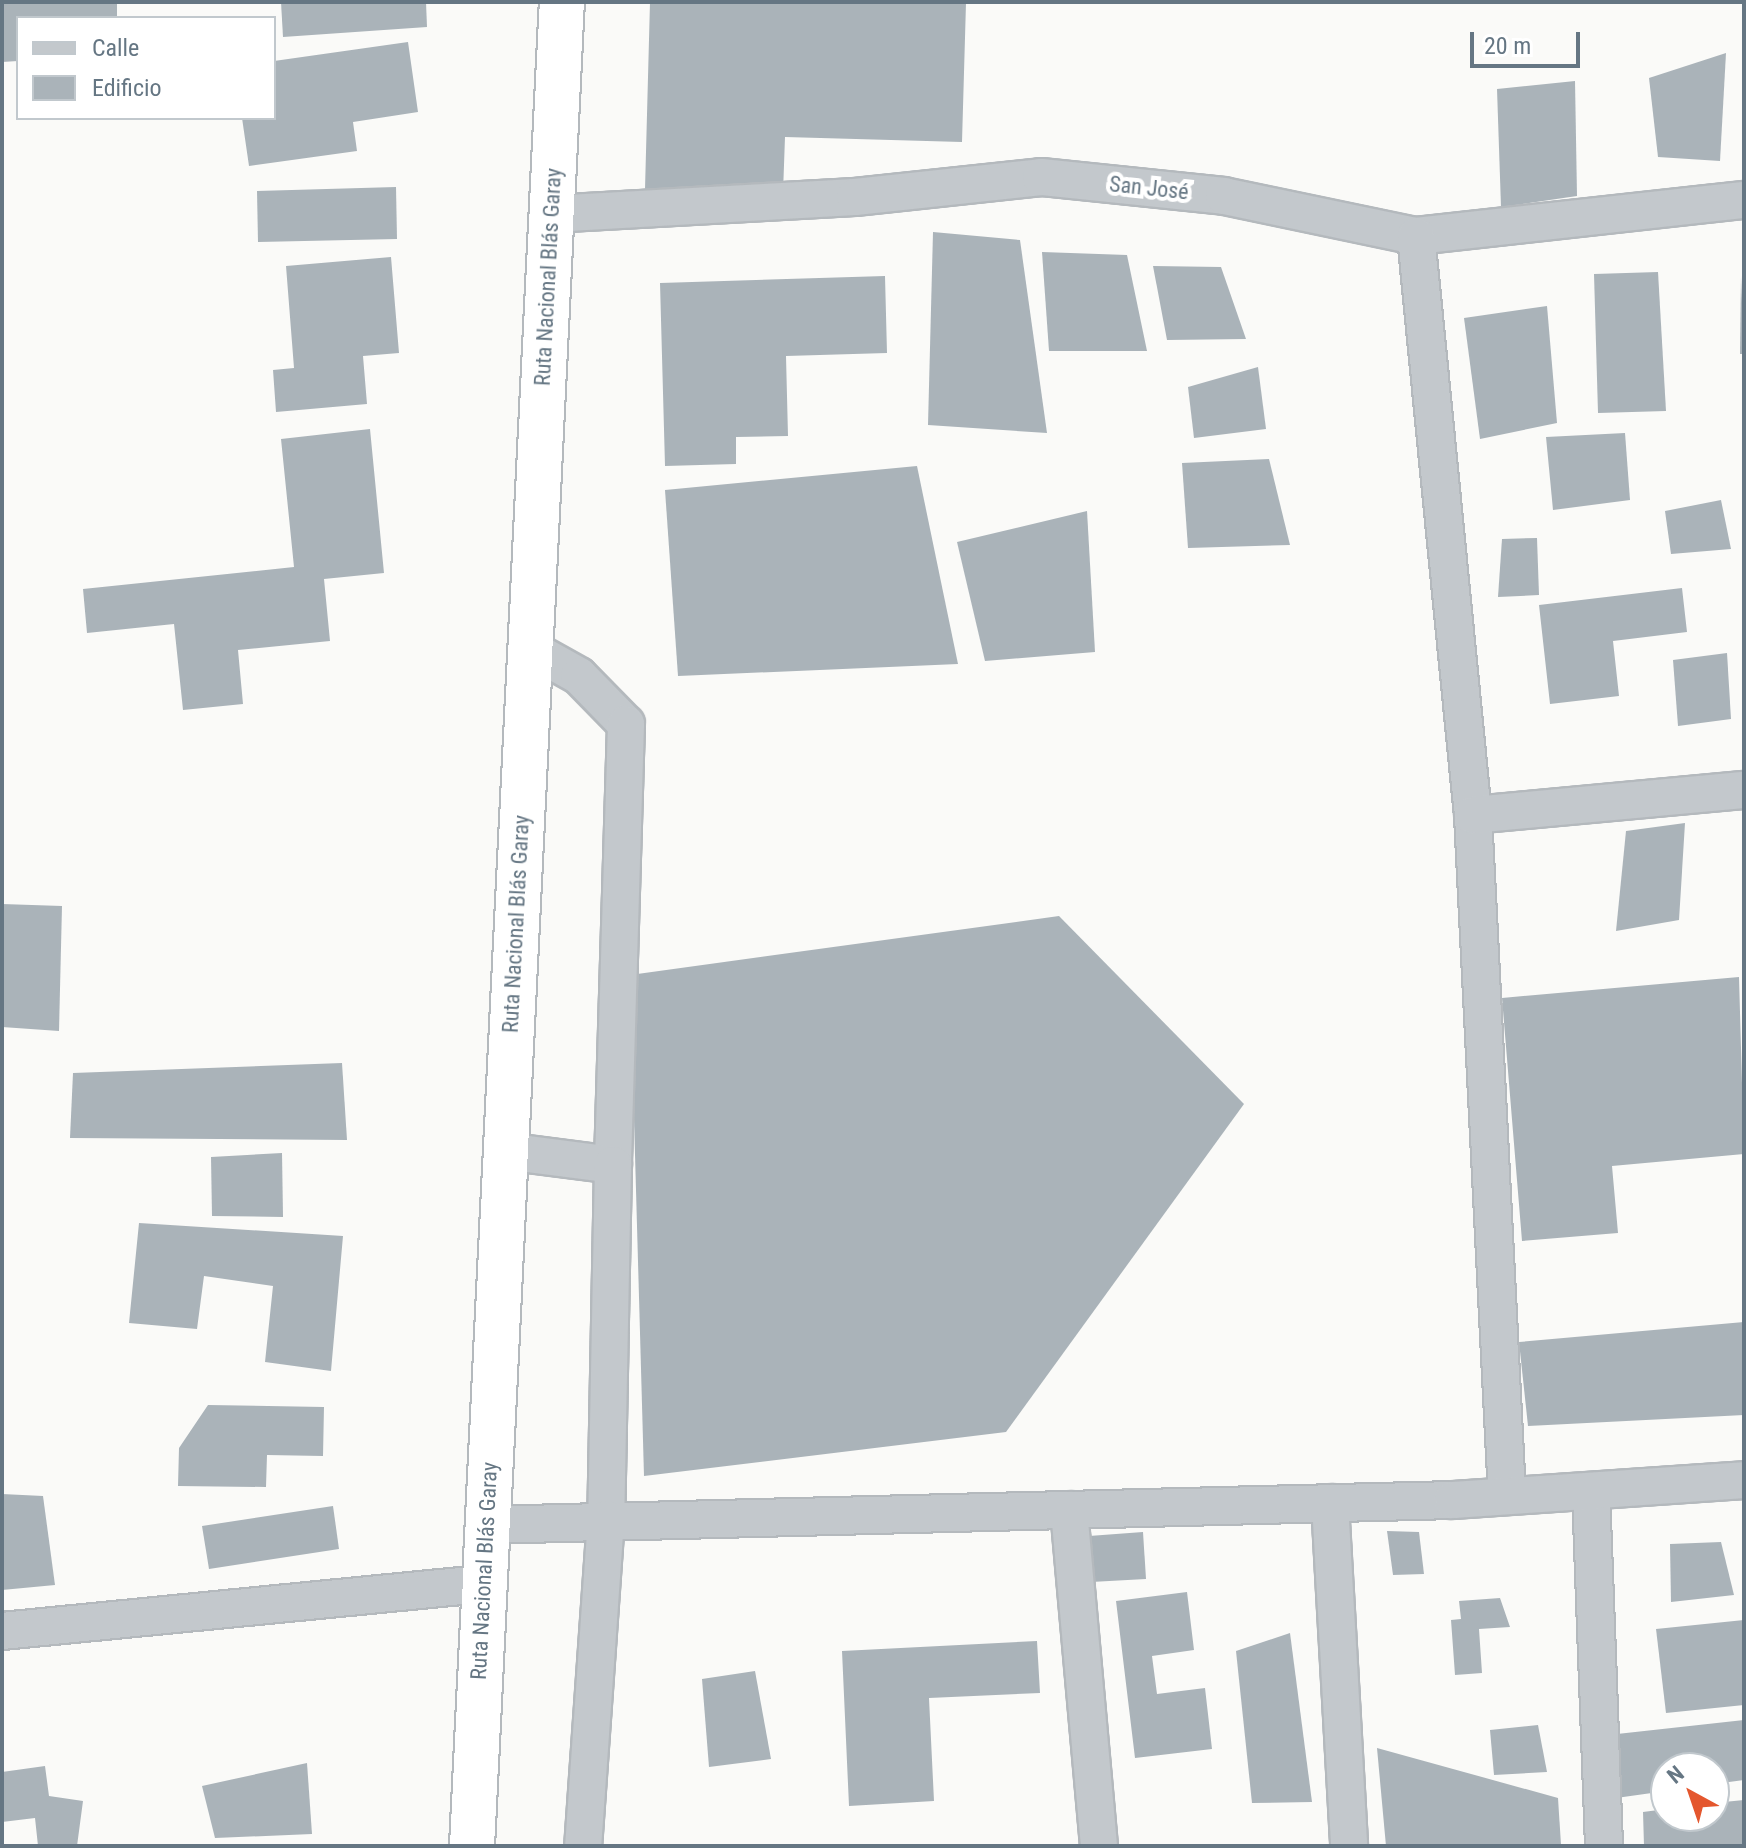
<!DOCTYPE html>
<meta charset="utf-8">
<style>
body{margin:0}
#map{position:relative;width:1746px;height:1848px;overflow:hidden;background:#fafaf8;font-family:"Roboto Condensed",sans-serif}
div>[style]{position:absolute}
[style*='--x']{left:calc(var(--x)*1px);top:calc(var(--y)*1px);width:calc(var(--w)*1px);rotate:calc(var(--a)*1deg)}
.building>*{inset:0;background:#aab3b9}
.roads{filter:drop-shadow(2px 0 #b4b9bd) drop-shadow(-2px 0 #b4b9bd) drop-shadow(0 2px #b4b9bd) drop-shadow(0 -2px #b4b9bd)}
.street>*{height:36px;margin:-18px;padding:0 18px;transform-origin:18px;border-radius:18px;background:#c3c8cc}
.highway>*{height:44px;margin:-22px;padding:0 22px;transform-origin:22px;border-radius:22px;background:#fff}
span{translate:-50% -50%;white-space:nowrap;text-align:center;line-height:1.15;-webkit-text-stroke:8px #fff;paint-order:stroke}
.street-label{font-size:22px;color:#657683}
.frame{position:absolute;inset:0;border:4px solid #657683;pointer-events:none}
.legend{position:absolute;left:16px;top:16px;width:260px;height:104px;box-sizing:border-box;background:#fff;border:2px solid #c1c8cd;margin:0;padding:10px 14px;list-style:none;font-size:24px;color:#657683}
.legend li{display:flex;align-items:center;gap:16px;height:40px}
.legend b{width:40px;border:2px solid #c1c8cd}
.north{position:absolute;left:1650px;top:1752px;width:80px;height:80px;box-sizing:border-box;background:#fff;border:2px solid #c1c8cd;border-radius:50%;rotate:320deg;font-size:22px;font-weight:700;line-height:32px;text-align:center;color:#657683}
.north::after{content:'';display:block;margin:auto;width:28px;height:36px;background:#e4572e;clip-path:polygon(50% 0,100% 100%,50% 72%,0 100%)}
.scale{position:absolute;left:1470px;top:32px;width:110px;height:36px;box-sizing:border-box;border:4px solid #657683;border-top:0;padding-left:10px;font-size:24px;line-height:28px;white-space:nowrap;color:#657683;-webkit-text-stroke:6px #fff;paint-order:stroke}
</style>
<div id="map">
<div class="building">
<div style="clip-path:polygon(2px 2px,117px 2px,117px 18px,18px 18px,18px 61px,2px 62px)"></div>
<div style="clip-path:polygon(281px 2px,426px 2px,427px 27px,283px 37px)"></div>
<div style="clip-path:polygon(650px 2px,966px 3px,962px 142px,785px 137px,783px 193px,645px 189px)"></div>
<div style="clip-path:polygon(408px 42px,418px 112px,353px 122px,357px 151px,249px 166px,242px 118px,274px 118px,274px 61px)"></div>
<div style="clip-path:polygon(1726px 53px,1720px 161px,1658px 157px,1649px 78px)"></div>
<div style="clip-path:polygon(1575px 81px,1577px 196px,1501px 207px,1497px 89px)"></div>
<div style="clip-path:polygon(396px 187px,397px 239px,258px 242px,257px 191px)"></div>
<div style="clip-path:polygon(933px 232px,1020px 240px,1047px 433px,928px 425px)"></div>
<div style="clip-path:polygon(1042px 252px,1127px 255px,1147px 351px,1049px 351px)"></div>
<div style="clip-path:polygon(391px 257px,399px 353px,363px 356px,367px 404px,276px 412px,273px 370px,294px 368px,286px 266px)"></div>
<div style="clip-path:polygon(1153px 266px,1221px 267px,1246px 339px,1167px 340px)"></div>
<div style="clip-path:polygon(1658px 272px,1666px 411px,1598px 413px,1594px 274px)"></div>
<div style="clip-path:polygon(885px 276px,887px 353px,786px 356px,788px 436px,736px 437px,736px 464px,665px 466px,660px 283px)"></div>
<div style="clip-path:polygon(1741px 276px,1744px 354px,1740px 354px)"></div>
<div style="clip-path:polygon(1547px 306px,1557px 423px,1480px 439px,1464px 318px)"></div>
<div style="clip-path:polygon(1258px 367px,1266px 429px,1194px 438px,1188px 387px)"></div>
<div style="clip-path:polygon(370px 429px,384px 573px,324px 579px,330px 641px,238px 650px,243px 704px,183px 710px,174px 624px,87px 633px,83px 589px,294px 567px,281px 439px)"></div>
<div style="clip-path:polygon(1625px 433px,1630px 500px,1553px 510px,1546px 437px)"></div>
<div style="clip-path:polygon(1269px 459px,1290px 545px,1188px 548px,1182px 463px)"></div>
<div style="clip-path:polygon(917px 466px,958px 664px,678px 676px,665px 490px)"></div>
<div style="clip-path:polygon(1721px 500px,1731px 549px,1671px 554px,1665px 511px)"></div>
<div style="clip-path:polygon(1087px 511px,1095px 652px,985px 661px,957px 542px)"></div>
<div style="clip-path:polygon(1537px 538px,1539px 595px,1498px 597px,1502px 539px)"></div>
<div style="clip-path:polygon(1682px 588px,1687px 632px,1613px 641px,1619px 696px,1550px 704px,1539px 605px)"></div>
<div style="clip-path:polygon(1727px 653px,1731px 719px,1678px 726px,1673px 660px)"></div>
<div style="clip-path:polygon(1685px 823px,1679px 920px,1616px 931px,1626px 831px)"></div>
<div style="clip-path:polygon(2px 904px,62px 906px,59px 1031px,2px 1027px)"></div>
<div style="clip-path:polygon(1059px 916px,1244px 1104px,1006px 1432px,644px 1476px,630px 975px)"></div>
<div style="clip-path:polygon(1739px 977px,1744px 1154px,1612px 1166px,1618px 1233px,1522px 1241px,1502px 998px)"></div>
<div style="clip-path:polygon(342px 1063px,347px 1140px,70px 1138px,73px 1073px)"></div>
<div style="clip-path:polygon(282px 1153px,283px 1217px,212px 1216px,211px 1157px)"></div>
<div style="clip-path:polygon(139px 1223px,343px 1236px,331px 1371px,265px 1362px,273px 1286px,204px 1276px,197px 1329px,129px 1323px)"></div>
<div style="clip-path:polygon(1744px 1322px,1744px 1415px,1528px 1426px,1519px 1342px)"></div>
<div style="clip-path:polygon(208px 1405px,324px 1407px,323px 1456px,267px 1455px,266px 1487px,178px 1486px,179px 1448px)"></div>
<div style="clip-path:polygon(2px 1494px,43px 1496px,55px 1585px,2px 1590px)"></div>
<div style="clip-path:polygon(333px 1506px,339px 1549px,209px 1569px,202px 1526px)"></div>
<div style="clip-path:polygon(1387px 1531px,1419px 1532px,1424px 1574px,1393px 1575px)"></div>
<div style="clip-path:polygon(1143px 1532px,1146px 1579px,1091px 1582px,1089px 1536px)"></div>
<div style="clip-path:polygon(1721px 1542px,1734px 1595px,1671px 1602px,1670px 1544px)"></div>
<div style="clip-path:polygon(1187px 1592px,1194px 1650px,1152px 1656px,1157px 1694px,1205px 1688px,1212px 1749px,1135px 1758px,1116px 1601px)"></div>
<div style="clip-path:polygon(1500px 1598px,1510px 1627px,1479px 1629px,1482px 1673px,1455px 1675px,1451px 1620px,1461px 1619px,1459px 1601px)"></div>
<div style="clip-path:polygon(1744px 1620px,1744px 1705px,1666px 1713px,1656px 1629px)"></div>
<div style="clip-path:polygon(1290px 1633px,1312px 1802px,1252px 1803px,1236px 1651px)"></div>
<div style="clip-path:polygon(1037px 1641px,1040px 1693px,929px 1698px,934px 1801px,849px 1806px,842px 1651px)"></div>
<div style="clip-path:polygon(755px 1671px,771px 1759px,709px 1767px,702px 1679px)"></div>
<div style="clip-path:polygon(1744px 1720px,1744px 1780px,1714px 1784px,1714px 1768px,1666px 1768px,1666px 1791px,1609px 1799px,1608px 1735px)"></div>
<div style="clip-path:polygon(1538px 1725px,1547px 1772px,1494px 1775px,1490px 1730px)"></div>
<div style="clip-path:polygon(1377px 1748px,1558px 1798px,1561px 1845px,1386px 1846px)"></div>
<div style="clip-path:polygon(307px 1763px,312px 1834px,215px 1838px,202px 1786px)"></div>
<div style="clip-path:polygon(45px 1766px,49px 1796px,83px 1801px,77px 1846px,38px 1846px,35px 1818px,2px 1822px,2px 1772px)"></div>
<div style="clip-path:polygon(1744px 1800px,1744px 1846px,1644px 1846px,1643px 1812px,1666px 1809px,1666px 1816px,1714px 1816px,1714px 1803px)"></div>
</div>
<div class="roads">
<div class="street">
<div style="--x:550;--y:214;--w:305;--a:-3.2"></div>
<div style="--x:855;--y:197;--w:187;--a:-6.1"></div>
<div style="--x:1041;--y:177;--w:184;--a:5.9"></div>
<div style="--x:1224;--y:196;--w:196;--a:11.8"></div>
<div style="--x:1416;--y:236;--w:330;--a:-6.3"></div>
<div style="--x:1416;--y:236;--w:582;--a:84.38"></div>
<div style="--x:1473;--y:815;--w:682;--a:87.14"></div>
<div style="--x:529;--y:648;--w:57;--a:29.2"></div>
<div style="--x:579;--y:676;--w:67;--a:45.6"></div>
<div style="--x:626;--y:724;--w:441;--a:91.7"></div>
<div style="--x:1473;--y:815;--w:272;--a:-5.3"></div>
<div style="--x:504;--y:1151;--w:110;--a:7.3"></div>
<div style="--x:613;--y:1165;--w:354;--a:91.1"></div>
<div style="--x:606;--y:1519;--w:328;--a:94"></div>
<div style="--x:1591;--y:1491;--w:355;--a:87.9"></div>
<div style="--x:1330;--y:1503;--w:344;--a:86.8"></div>
<div style="--x:1069;--y:1510;--w:337;--a:84.9"></div>
<div style="--x:486;--y:1525;--w:967;--a:-1.48"></div>
<div style="--x:1453;--y:1500;--w:292;--a:-3.9"></div>
<div style="--x:2;--y:1631;--w:483;--a:-5.6"></div>
</div>
<div class="highway">
<div style="--x:472;--y:1846;--w:1846;--a:-87.21"></div>
</div>
</div>
<div class="street-label">
<span style="left:1149px;top:188px;rotate:6deg">San José</span>
<span style="left:548px;top:277px;rotate:-87deg">Ruta Nacional Blás Garay</span>
<span style="left:516px;top:924px;rotate:-87deg">Ruta Nacional Blás Garay</span>
<span style="left:484px;top:1571px;rotate:-87deg">Ruta Nacional Blás Garay</span>
</div>
<div class="frame"></div>
<ul class="legend">
<li><b style="height:10px;background:#c3c8cc"></b>Calle</li>
<li><b style="height:22px;background:#aab3b9"></b>Edificio</li>
</ul>
<div class="north">N</div>
<div class="scale">20 m</div>
</div>
